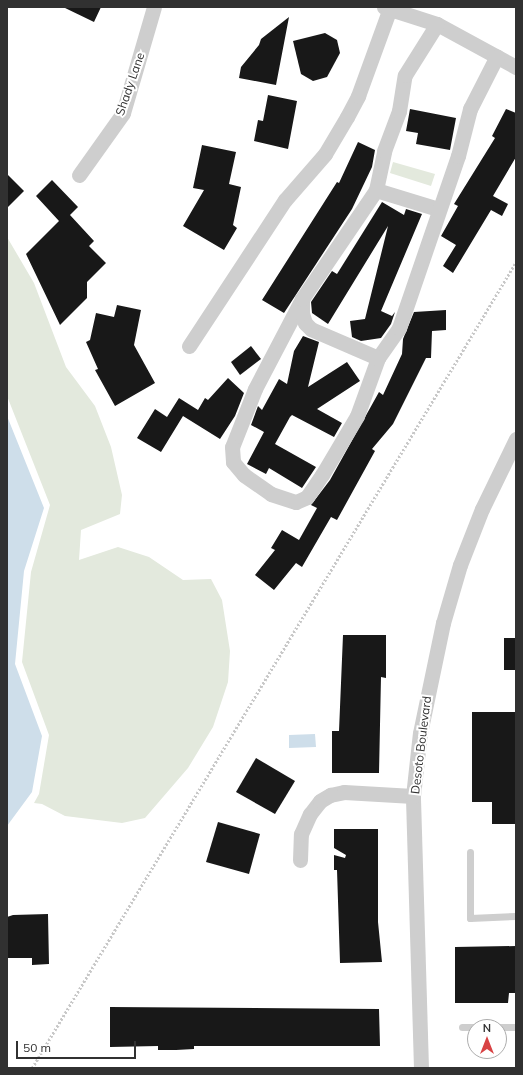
<!DOCTYPE html>
<style>
body{margin:0}
#map{position:relative;width:523px;height:1075px;overflow:hidden;background:#fff;font-family:Mulish,sans-serif}
div>[style]{position:absolute}
[style*='--x']{left:calc(var(--x)*1px);top:calc(var(--y)*1px);width:calc(var(--w)*1px);rotate:calc(var(--a)*1deg)}
.green>*{inset:0;background:#e3e9dd}
.water>*{inset:0;background:#cedeea}
.building>*{inset:0;background:#181818}
.path>*{height:2.5px;margin-top:-1.25px;transform-origin:0;background:repeating-linear-gradient(90deg,#c8c8c8 0 2px,transparent 0 4px)}
.service>*{height:7px;margin:-3.5px;padding:0 3.5px;transform-origin:3.5px;border-radius:3.5px;background:#cecece}
.minor>*{height:15px;margin:-7.5px;padding:0 7.5px;transform-origin:7.5px;border-radius:7.5px;background:#cecece}
span{translate:-50% -50%;white-space:nowrap;text-align:center;line-height:1.15;-webkit-text-stroke:4px #fff;paint-order:stroke}
.street-label{font-size:12px;color:#313131}
.frame{position:absolute;inset:0;border:8px solid #313131;pointer-events:none}
.north{position:absolute;left:467px;top:1019px;width:40px;height:40px;box-sizing:border-box;background:#fff;border:1px solid #adadad;border-radius:50%;rotate:0deg;font-size:11px;font-weight:700;line-height:16px;text-align:center;color:#313131}
.north::after{content:'';display:block;margin:auto;width:14px;height:18px;background:#d84244;clip-path:polygon(50% 0,100% 100%,50% 72%,0 100%)}
.scale{position:absolute;left:16px;top:1041px;width:120px;height:18px;box-sizing:border-box;border:2px solid #313131;border-top:0;padding-left:5px;font-size:12px;line-height:14px;white-space:nowrap;color:#313131;-webkit-text-stroke:3px #fff;paint-order:stroke}
</style>
<div id="map">
<div class="green">
<div style="clip-path:polygon(393px 162px,435px 174px,431px 186px,390px 173px)"></div>
<div style="clip-path:polygon(7px 237px,34px 283px,66px 367px,95px 406px,111px 447px,122px 495px,120px 514px,81px 530px,79px 560px,118px 547px,149px 557px,183px 580px,211px 579px,222px 600px,230px 651px,228px 682px,213px 727px,188px 768px,145px 818px,122px 823px,65px 816px,42px 804px,34px 803px,39px 794px,49px 735px,22px 662px,31px 572px,50px 505px,7px 396px)"></div>
</div>
<div class="water">
<div style="clip-path:polygon(7px 416px,44px 508px,24px 571px,15px 664px,42px 736px,32px 792px,7px 826px)"></div>
<div style="clip-path:polygon(315px 734px,316px 747px,289px 748px,289px 735px)"></div>
</div>
<div class="building">
<div style="clip-path:polygon(63px 7px,101px 7px,94px 22px)"></div>
<div style="clip-path:polygon(289px 17px,276px 85px,239px 78px,241px 67px,259px 45px,261px 39px)"></div>
<div style="clip-path:polygon(325px 33px,337px 40px,340px 53px,327px 77px,313px 81px,301px 74px,293px 41px)"></div>
<div style="clip-path:polygon(268px 95px,297px 101px,288px 149px,254px 141px,258px 120px,263px 121px)"></div>
<div style="clip-path:polygon(410px 109px,456px 118px,450px 150px,416px 144px,418px 133px,406px 131px)"></div>
<div style="clip-path:polygon(506px 109px,516px 113px,516px 157px,493px 196px,508px 204px,502px 216px,491px 210px,453px 273px,443px 266px,456px 245px,441px 236px,458px 206px,454px 204px,495px 138px,492px 136px)"></div>
<div style="clip-path:polygon(358px 142px,375px 150px,372px 167px,352px 209px,284px 313px,262px 300px,337px 182px,339px 183px)"></div>
<div style="clip-path:polygon(202px 145px,236px 152px,229px 184px,241px 187px,233px 225px,237px 228px,224px 250px,183px 226px,204px 190px,193px 188px)"></div>
<div style="clip-path:polygon(7px 174px,24px 191px,7px 208px)"></div>
<div style="clip-path:polygon(52px 180px,78px 207px,70px 215px,94px 241px,89px 246px,106px 263px,87px 282px,87px 298px,60px 325px,26px 254px,59px 221px,36px 196px)"></div>
<div style="clip-path:polygon(382px 202px,404px 215px,406px 209px,422px 214px,381px 311px,392px 316px,395px 312px,391px 324px,381px 338px,361px 341px,352px 337px,350px 321px,365px 319px,388px 226px,328px 324px,312px 313px,311px 302px,332px 271px,337px 274px)"></div>
<div style="clip-path:polygon(117px 305px,141px 310px,134px 345px,155px 383px,115px 406px,95px 370px,98px 369px,86px 342px,90px 340px,96px 313px,114px 317px)"></div>
<div style="clip-path:polygon(446px 310px,446px 330px,432px 331px,431px 358px,426px 358px,393px 424px,372px 449px,375px 451px,337px 520px,331px 517px,302px 567px,296px 563px,274px 590px,255px 575px,275px 550px,271px 548px,282px 530px,299px 540px,317px 508px,311px 505px,330px 480px,379px 392px,383px 395px,402px 354px,403px 339px,414px 312px)"></div>
<div style="clip-path:polygon(303px 336px,319px 342px,308px 387px,347px 362px,360px 381px,317px 409px,342px 423px,334px 437px,292px 415px,290px 417px,275px 444px,316px 467px,302px 488px,269px 468px,266px 474px,247px 464px,264px 432px,251px 425px,258px 406px,262px 410px,279px 379px,287px 384px,294px 351px)"></div>
<div style="clip-path:polygon(251px 346px,261px 359px,240px 375px,231px 362px)"></div>
<div style="clip-path:polygon(228px 378px,244px 393px,235px 416px,220px 439px,183px 416px,161px 452px,137px 438px,155px 409px,167px 417px,179px 398px,198px 410px,205px 398px,208px 400px)"></div>
<div style="clip-path:polygon(343px 635px,386px 635px,386px 678px,381px 677px,379px 773px,332px 773px,332px 731px,339px 731px)"></div>
<div style="clip-path:polygon(504px 638px,516px 638px,516px 670px,504px 670px)"></div>
<div style="clip-path:polygon(472px 712px,516px 712px,516px 824px,492px 824px,492px 802px,472px 802px)"></div>
<div style="clip-path:polygon(256px 758px,295px 781px,275px 814px,236px 792px)"></div>
<div style="clip-path:polygon(218px 822px,260px 834px,249px 874px,206px 862px)"></div>
<div style="clip-path:polygon(334px 829px,378px 829px,378px 922px,382px 962px,340px 963px,337px 870px,334px 870px,334px 855px,345px 858px,346px 855px,334px 848px)"></div>
<div style="clip-path:polygon(48px 914px,49px 964px,32px 965px,32px 958px,7px 958px,7px 917px,13px 915px)"></div>
<div style="clip-path:polygon(516px 946px,516px 993px,509px 993px,508px 1003px,455px 1003px,455px 947px)"></div>
<div style="clip-path:polygon(110px 1007px,379px 1009px,380px 1046px,194px 1046px,194px 1049px,176px 1050px,158px 1050px,158px 1046px,110px 1047px)"></div>
</div>
<div class="path">
<div style="--x:32;--y:1068;--w:940;--a:-59.02"></div>
</div>
<div class="service">
<div style="--x:470;--y:852;--w:66;--a:90"></div>
<div style="--x:470;--y:918;--w:46;--a:-2.5"></div>
<div style="--x:462;--y:1027;--w:13;--a:0"></div>
<div style="--x:499;--y:1027;--w:17;--a:0"></div>
</div>
<div class="minor">
<div style="--x:384;--y:7;--w:56;--a:17.8"></div>
<div style="--x:437;--y:24;--w:90;--a:28.6"></div>
<div style="--x:79;--y:175;--w:76;--a:-54.6"></div>
<div style="--x:123;--y:113;--w:110;--a:-73.7"></div>
<div style="--x:376;--y:190;--w:65;--a:17"></div>
<div style="--x:302;--y:299;--w:102;--a:117.6"></div>
<div style="--x:255;--y:389;--w:62;--a:111.6"></div>
<div style="--x:232;--y:447;--w:15;--a:86"></div>
<div style="--x:233;--y:462;--w:17;--a:50"></div>
<div style="--x:244;--y:475;--w:33;--a:35"></div>
<div style="--x:271;--y:494;--w:26;--a:18"></div>
<div style="--x:296;--y:502;--w:12;--a:-24"></div>
<div style="--x:307;--y:497;--w:27;--a:-56"></div>
<div style="--x:322;--y:475;--w:69;--a:-59.3"></div>
<div style="--x:357;--y:416;--w:62;--a:-70.1"></div>
<div style="--x:378;--y:358;--w:37;--a:-55"></div>
<div style="--x:399;--y:328;--w:182;--a:-71.1"></div>
<div style="--x:458;--y:156;--w:49;--a:-75.7"></div>
<div style="--x:470;--y:109;--w:59;--a:-63"></div>
<div style="--x:189;--y:346;--w:175;--a:-56.7"></div>
<div style="--x:285;--y:200;--w:61;--a:-49"></div>
<div style="--x:325;--y:154;--w:43;--a:-59.3"></div>
<div style="--x:347;--y:117;--w:24;--a:-62"></div>
<div style="--x:358;--y:96;--w:94;--a:-70"></div>
<div style="--x:378;--y:358;--w:73;--a:-156.6"></div>
<div style="--x:311;--y:329;--w:8;--a:-135"></div>
<div style="--x:305;--y:323;--w:10;--a:-107"></div>
<div style="--x:302;--y:313;--w:14;--a:-90"></div>
<div style="--x:302;--y:299;--w:132;--a:-55.8"></div>
<div style="--x:376;--y:190;--w:40;--a:-78"></div>
<div style="--x:384;--y:151;--w:43;--a:-69.4"></div>
<div style="--x:399;--y:111;--w:36;--a:-81"></div>
<div style="--x:405;--y:75;--w:60;--a:-57.9"></div>
<div style="--x:300;--y:860;--w:26;--a:-88"></div>
<div style="--x:301;--y:834;--w:22;--a:-66"></div>
<div style="--x:310;--y:814;--w:16;--a:-52"></div>
<div style="--x:320;--y:801;--w:12;--a:-31"></div>
<div style="--x:330;--y:795;--w:14;--a:-12"></div>
<div style="--x:344;--y:792;--w:69;--a:3.3"></div>
<div style="--x:421;--y:1068;--w:272;--a:-91.7"></div>
<div style="--x:413;--y:796;--w:63;--a:-83.7"></div>
<div style="--x:420;--y:733;--w:112;--a:-78.2"></div>
<div style="--x:443;--y:623;--w:60;--a:-73.7"></div>
<div style="--x:460;--y:565;--w:60;--a:-68.6"></div>
<div style="--x:482;--y:509;--w:78;--a:-64.1"></div>
</div>
<div class="street-label">
<span style="left:130px;top:84px;rotate:-71deg">Shady Lane</span>
<span style="left:421px;top:745px;rotate:-83deg">Desoto Boulevard</span>
</div>
<div class="frame"></div>
<div class="north">N</div>
<div class="scale">50 m</div>
</div>
